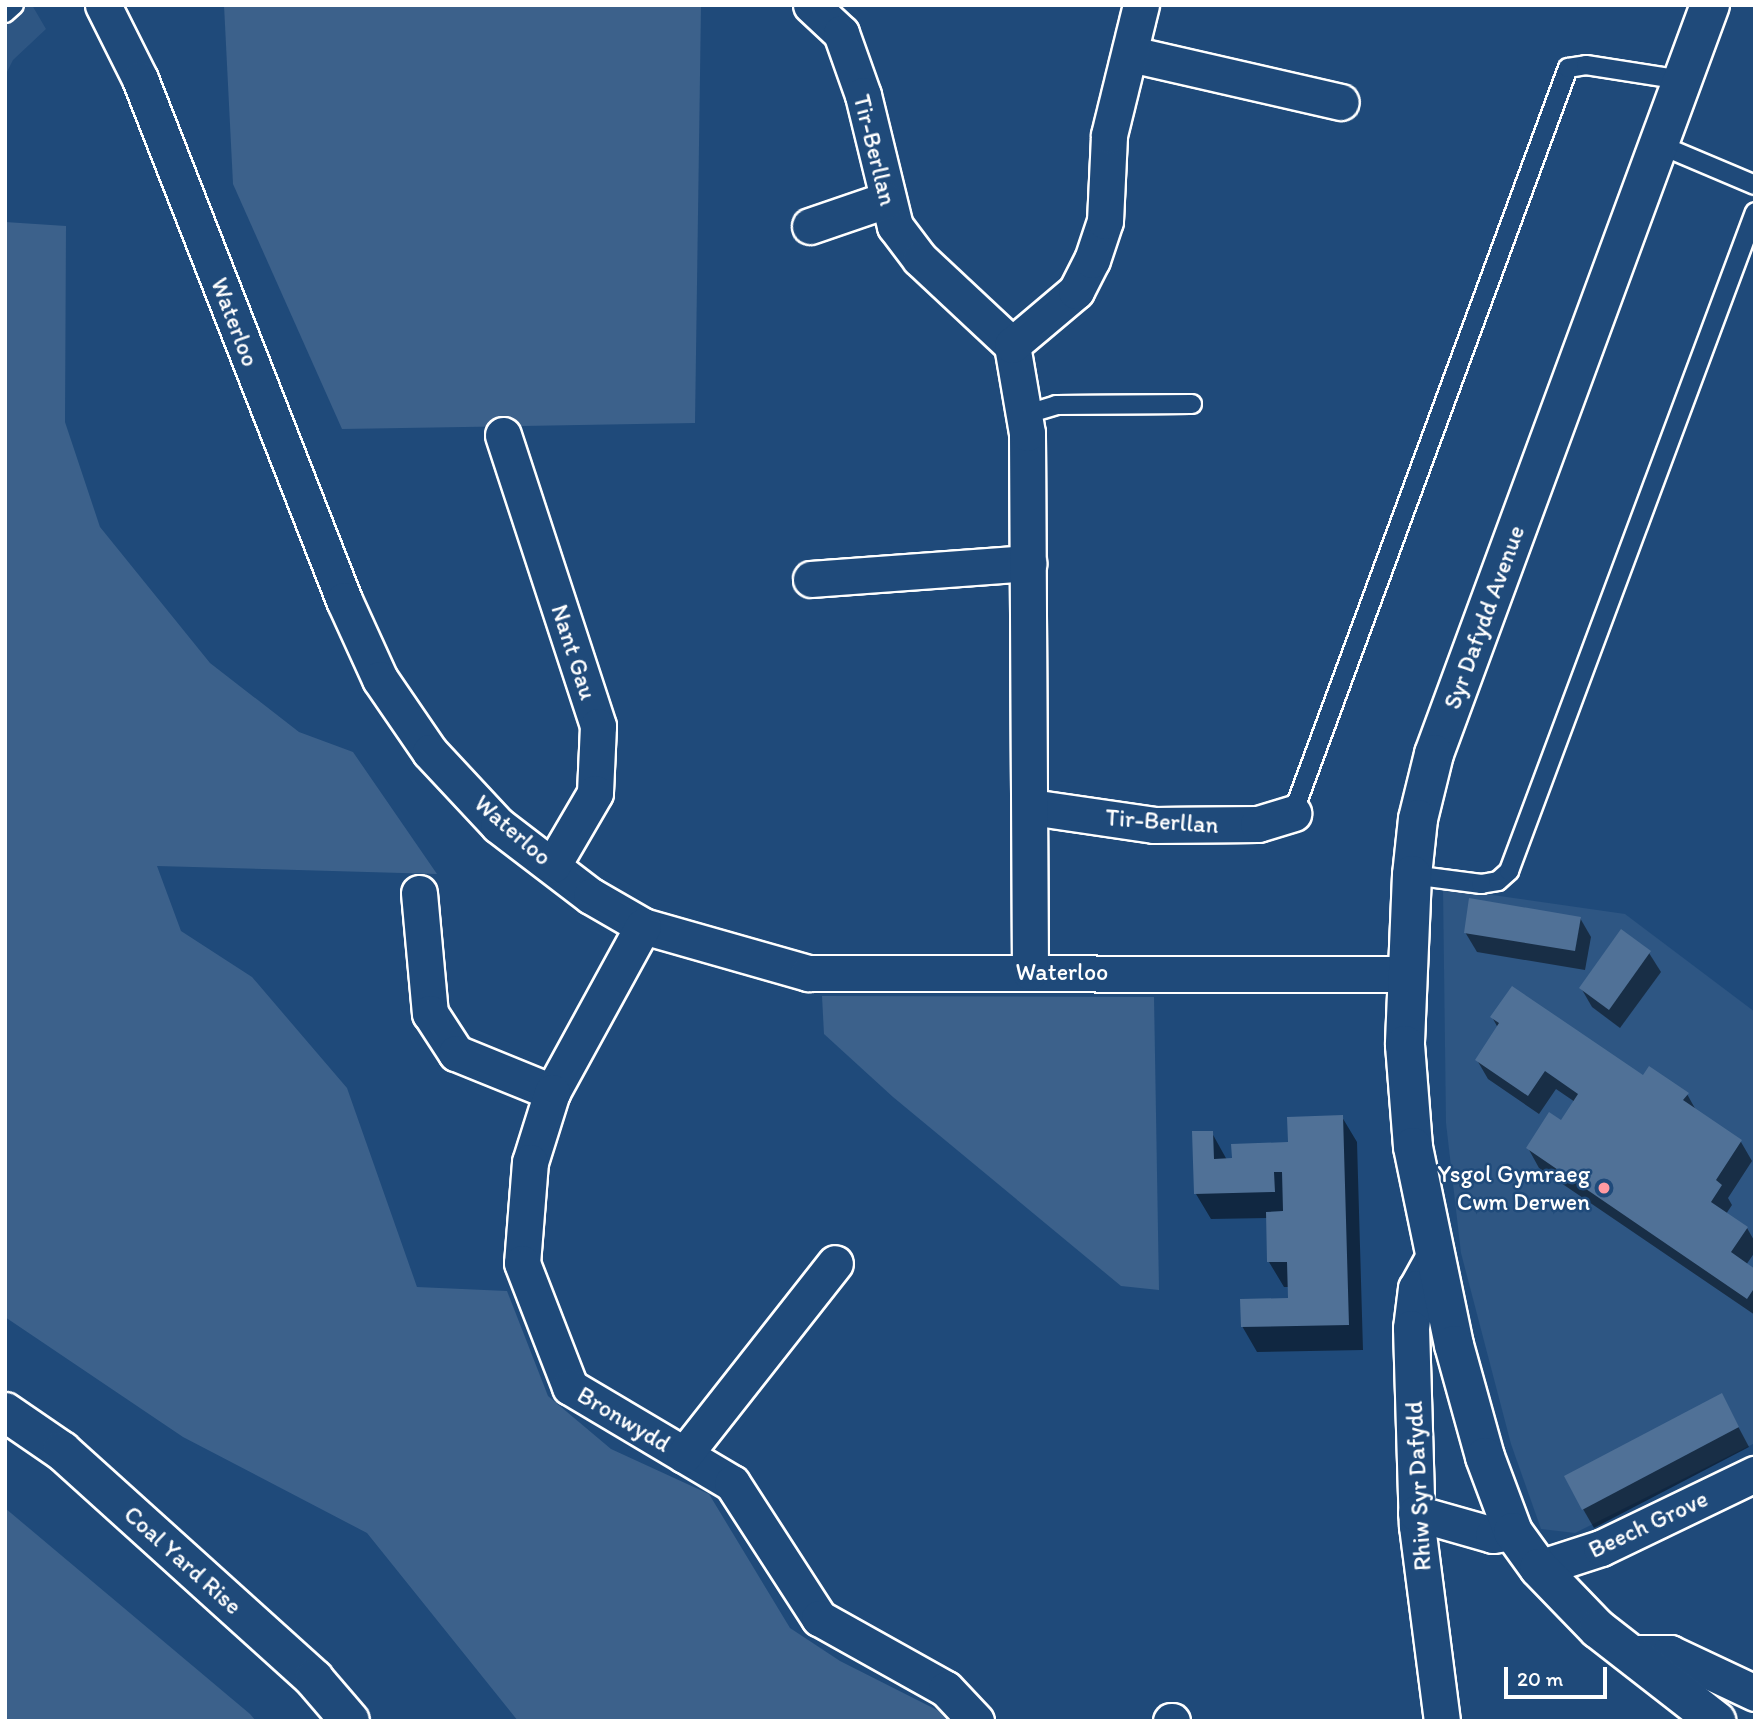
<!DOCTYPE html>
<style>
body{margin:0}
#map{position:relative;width:1760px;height:1726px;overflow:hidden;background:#1f4a7a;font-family:Itim,sans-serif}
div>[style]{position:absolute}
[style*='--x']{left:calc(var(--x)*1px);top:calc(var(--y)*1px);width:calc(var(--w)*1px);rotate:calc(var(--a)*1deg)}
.built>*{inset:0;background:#2e5683}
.green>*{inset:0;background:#3c618b}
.shadow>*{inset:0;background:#0007}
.building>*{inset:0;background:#507197}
.roads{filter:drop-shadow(2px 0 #fff) drop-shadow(-2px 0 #fff) drop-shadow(0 2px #fff) drop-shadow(0 -2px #fff)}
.lane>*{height:18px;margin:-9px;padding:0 9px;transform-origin:9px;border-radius:9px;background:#1f4a7a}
.street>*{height:35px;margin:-17.5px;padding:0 17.5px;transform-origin:17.5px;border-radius:17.5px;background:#1f4a7a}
.secondary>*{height:38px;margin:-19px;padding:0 19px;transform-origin:19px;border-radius:19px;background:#1f4a7a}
.dots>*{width:19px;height:19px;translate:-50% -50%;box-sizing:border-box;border:4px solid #1f4a7a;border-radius:50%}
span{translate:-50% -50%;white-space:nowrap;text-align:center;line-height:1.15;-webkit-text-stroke:5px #1f4a7a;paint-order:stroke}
.street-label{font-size:24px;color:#fff}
.poi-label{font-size:24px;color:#fff}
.right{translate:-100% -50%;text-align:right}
.frame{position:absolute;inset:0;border:7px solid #fff;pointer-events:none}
.scale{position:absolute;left:1504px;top:1667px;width:103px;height:32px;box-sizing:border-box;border:4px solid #fff;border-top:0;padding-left:9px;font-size:21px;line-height:24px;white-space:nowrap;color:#fff;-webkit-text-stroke:5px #1f4a7a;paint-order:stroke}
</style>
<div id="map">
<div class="built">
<div style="clip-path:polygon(5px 5px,32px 5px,46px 29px,13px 60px,5px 76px)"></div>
<div style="clip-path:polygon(1443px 888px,1625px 914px,1755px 1012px,1755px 1443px,1575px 1533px,1541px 1529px,1511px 1444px,1461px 1253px,1446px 1123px)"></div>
</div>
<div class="green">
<div style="clip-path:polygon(224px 5px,701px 5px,695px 423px,342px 429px,233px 184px)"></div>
<div style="clip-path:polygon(5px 222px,66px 226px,65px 422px,100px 527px,210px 663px,299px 732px,353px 752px,437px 874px,157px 866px,181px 931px,252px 977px,347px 1088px,417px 1287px,507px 1291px,548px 1396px,611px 1449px,709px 1494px,790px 1628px,840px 1661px,939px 1711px,948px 1721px,518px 1721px,367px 1533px,183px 1437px,5px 1317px)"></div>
<div style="clip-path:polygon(822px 996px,1154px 997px,1159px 1290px,1121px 1286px,893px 1097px,824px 1034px)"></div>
<div style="clip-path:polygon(5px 1508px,250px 1714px,256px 1721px,5px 1721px)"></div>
</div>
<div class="shadow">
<div style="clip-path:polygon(1580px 918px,1591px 937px,1585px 970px,1477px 952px,1465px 932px)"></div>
<div style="clip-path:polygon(1649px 953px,1661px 972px,1620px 1028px,1592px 1007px,1581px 988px)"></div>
<div style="clip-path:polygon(1492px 1017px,1687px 1094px,1697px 1112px,1741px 1142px,1752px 1161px,1728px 1198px,1732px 1205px,1726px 1214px,1747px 1228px,1755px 1242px,1755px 1252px,1746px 1265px,1755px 1271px,1755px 1315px,1539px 1168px,1528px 1148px,1561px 1122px,1575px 1102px,1556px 1089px,1539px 1114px,1488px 1079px,1477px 1060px,1498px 1028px)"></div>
<div style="clip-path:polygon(1342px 1117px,1357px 1142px,1363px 1350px,1257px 1352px,1242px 1326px,1290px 1299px,1289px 1287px,1284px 1287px,1269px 1262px,1268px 1218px,1211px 1219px,1196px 1194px,1212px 1133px,1227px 1160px,1290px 1144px)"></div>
<div style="clip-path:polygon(1732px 1415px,1749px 1447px,1594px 1528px,1583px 1509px)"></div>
</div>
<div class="building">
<div style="clip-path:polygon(1469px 898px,1581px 917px,1575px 951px,1464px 933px)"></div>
<div style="clip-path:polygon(1621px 929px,1651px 951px,1609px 1010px,1579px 988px)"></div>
<div style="clip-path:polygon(1512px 986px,1643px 1075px,1649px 1066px,1689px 1093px,1683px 1100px,1742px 1140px,1716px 1180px,1722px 1185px,1711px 1202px,1748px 1227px,1731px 1252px,1755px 1269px,1755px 1287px,1747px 1299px,1526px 1148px,1549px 1112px,1561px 1120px,1578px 1094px,1545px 1071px,1528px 1096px,1475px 1060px,1499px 1023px,1490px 1017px)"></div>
<div style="clip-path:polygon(1343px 1115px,1349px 1325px,1241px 1327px,1240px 1299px,1288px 1298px,1287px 1262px,1267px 1262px,1266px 1212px,1283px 1211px,1282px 1172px,1274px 1172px,1275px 1192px,1194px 1194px,1192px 1131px,1213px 1131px,1214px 1159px,1232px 1158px,1231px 1144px,1288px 1142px,1287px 1117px)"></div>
<div style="clip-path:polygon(1722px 1393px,1739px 1427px,1582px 1510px,1564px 1476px)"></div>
</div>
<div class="roads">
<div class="lane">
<div style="--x:5;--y:13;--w:12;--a:-42"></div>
<div style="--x:1658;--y:144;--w:105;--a:22.9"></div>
<div style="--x:1024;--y:415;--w:34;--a:-17"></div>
<div style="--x:1056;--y:405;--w:136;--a:-0.4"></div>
<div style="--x:1293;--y:813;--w:794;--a:-69.74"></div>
<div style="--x:1568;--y:68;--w:18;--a:-9"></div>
<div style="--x:1586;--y:65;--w:97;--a:8.9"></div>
<div style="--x:1412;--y:875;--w:70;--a:7.4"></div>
<div style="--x:1481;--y:884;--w:17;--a:-10"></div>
<div style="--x:1498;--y:881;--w:15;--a:-42"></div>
<div style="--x:1509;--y:871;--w:703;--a:-69.53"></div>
</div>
<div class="street">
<div style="--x:103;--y:5;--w:83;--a:63.4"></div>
<div style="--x:140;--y:79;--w:560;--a:68.62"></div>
<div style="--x:344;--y:600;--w:87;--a:65.5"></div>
<div style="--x:380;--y:679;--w:88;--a:55.6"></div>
<div style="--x:430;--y:752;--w:100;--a:47"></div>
<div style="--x:498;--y:825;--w:117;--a:37.4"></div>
<div style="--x:591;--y:896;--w:60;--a:30"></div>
<div style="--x:643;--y:926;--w:172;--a:15.9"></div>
<div style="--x:808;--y:973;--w:598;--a:0.1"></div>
<div style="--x:811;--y:5;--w:41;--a:43"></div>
<div style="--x:841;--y:33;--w:66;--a:70.5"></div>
<div style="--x:863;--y:95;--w:135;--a:76.3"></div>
<div style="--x:895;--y:226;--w:41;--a:52.9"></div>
<div style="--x:920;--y:259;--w:126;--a:43.1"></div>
<div style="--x:1131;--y:54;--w:215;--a:12.9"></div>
<div style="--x:810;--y:226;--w:80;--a:-18.9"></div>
<div style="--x:503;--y:435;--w:306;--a:71.9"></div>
<div style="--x:598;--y:726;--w:67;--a:92.6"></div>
<div style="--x:595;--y:793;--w:83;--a:120.3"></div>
<div style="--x:811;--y:579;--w:218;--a:-4.2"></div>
<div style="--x:1031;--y:807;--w:124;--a:8.3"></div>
<div style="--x:1154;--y:825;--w:104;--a:-0.6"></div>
<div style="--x:1258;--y:824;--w:37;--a:-17"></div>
<div style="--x:419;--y:893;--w:121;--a:84.8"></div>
<div style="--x:430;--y:1013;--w:48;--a:57"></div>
<div style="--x:456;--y:1053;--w:104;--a:22.1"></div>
<div style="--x:643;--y:926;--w:189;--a:118.7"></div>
<div style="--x:552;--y:1092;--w:73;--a:107.4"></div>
<div style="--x:530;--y:1162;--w:101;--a:94.5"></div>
<div style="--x:522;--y:1263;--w:133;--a:68.8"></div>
<div style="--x:570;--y:1387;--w:188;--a:30.7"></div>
<div style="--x:732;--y:1483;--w:161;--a:57.2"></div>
<div style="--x:819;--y:1618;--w:145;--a:29.2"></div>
<div style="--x:946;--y:1689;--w:44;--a:46.8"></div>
<div style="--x:1030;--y:972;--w:539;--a:-90.32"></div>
<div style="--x:1027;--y:433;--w:89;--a:-99.7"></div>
<div style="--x:1012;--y:345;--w:84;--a:-40.2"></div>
<div style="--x:1076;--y:291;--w:35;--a:-63"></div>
<div style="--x:1092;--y:260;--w:41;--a:-71.6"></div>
<div style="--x:1105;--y:221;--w:86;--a:-87.3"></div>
<div style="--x:1109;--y:135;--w:134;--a:-76.2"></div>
<div style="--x:1434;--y:1256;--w:37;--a:119"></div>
<div style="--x:1416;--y:1288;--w:40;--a:97.1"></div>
<div style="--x:1411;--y:1328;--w:198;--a:88.3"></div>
<div style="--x:1417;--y:1526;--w:197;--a:82.7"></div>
<div style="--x:684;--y:1455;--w:244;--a:-51.8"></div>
<div style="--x:1416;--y:1513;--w:80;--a:15.9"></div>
<div style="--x:1493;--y:1535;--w:20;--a:-9"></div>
<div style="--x:1539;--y:1568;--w:65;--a:-17.9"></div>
<div style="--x:1601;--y:1548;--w:171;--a:-25.7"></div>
<div style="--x:1628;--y:1653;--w:42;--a:0"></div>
<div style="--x:1670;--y:1653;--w:94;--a:25.2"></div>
<div style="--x:1171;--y:1721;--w:1;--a:0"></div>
</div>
<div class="secondary">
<div style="--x:1710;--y:5;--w:798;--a:110.23"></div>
<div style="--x:1434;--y:754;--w:67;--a:103.8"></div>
<div style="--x:1418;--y:819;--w:56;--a:96.1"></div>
<div style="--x:1412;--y:875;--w:170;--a:92.4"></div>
<div style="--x:1405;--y:1045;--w:102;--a:85.5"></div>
<div style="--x:1413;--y:1147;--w:202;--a:78.3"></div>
<div style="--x:1454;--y:1345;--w:116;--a:74.5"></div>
<div style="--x:1485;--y:1457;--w:80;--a:69.5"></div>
<div style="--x:1513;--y:1532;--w:44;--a:54.2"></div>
<div style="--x:1539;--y:1568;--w:85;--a:46"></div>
<div style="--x:1598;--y:1629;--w:150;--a:37.9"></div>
<div style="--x:5;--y:1412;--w:69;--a:34.4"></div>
<div style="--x:62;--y:1451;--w:340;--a:42.1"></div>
<div style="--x:314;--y:1679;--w:55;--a:49.4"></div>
</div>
</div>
<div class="dots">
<div style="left:1604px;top:1188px;background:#ff9aa2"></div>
</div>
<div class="street-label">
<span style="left:875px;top:150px;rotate:76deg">Tir-Berllan</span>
<span style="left:235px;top:322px;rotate:69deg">Waterloo</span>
<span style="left:1484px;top:617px;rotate:-70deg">Syr Dafydd Avenue</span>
<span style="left:574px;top:652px;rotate:72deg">Nant Gau</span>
<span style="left:1162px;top:821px;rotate:4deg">Tir-Berllan</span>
<span style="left:513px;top:830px;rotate:41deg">Waterloo</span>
<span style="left:1062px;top:972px">Waterloo</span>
<span style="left:624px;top:1419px;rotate:31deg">Bronwydd</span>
<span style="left:1418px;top:1486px;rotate:-93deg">Rhiw Syr Dafydd</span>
<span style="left:1648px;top:1524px;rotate:-25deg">Beech Grove</span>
<span style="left:183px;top:1560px;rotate:42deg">Coal Yard Rise</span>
</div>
<div class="poi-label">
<span class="right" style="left:1590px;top:1188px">Ysgol Gymraeg<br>Cwm Derwen</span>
</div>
<div class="frame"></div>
<div class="scale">20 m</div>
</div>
